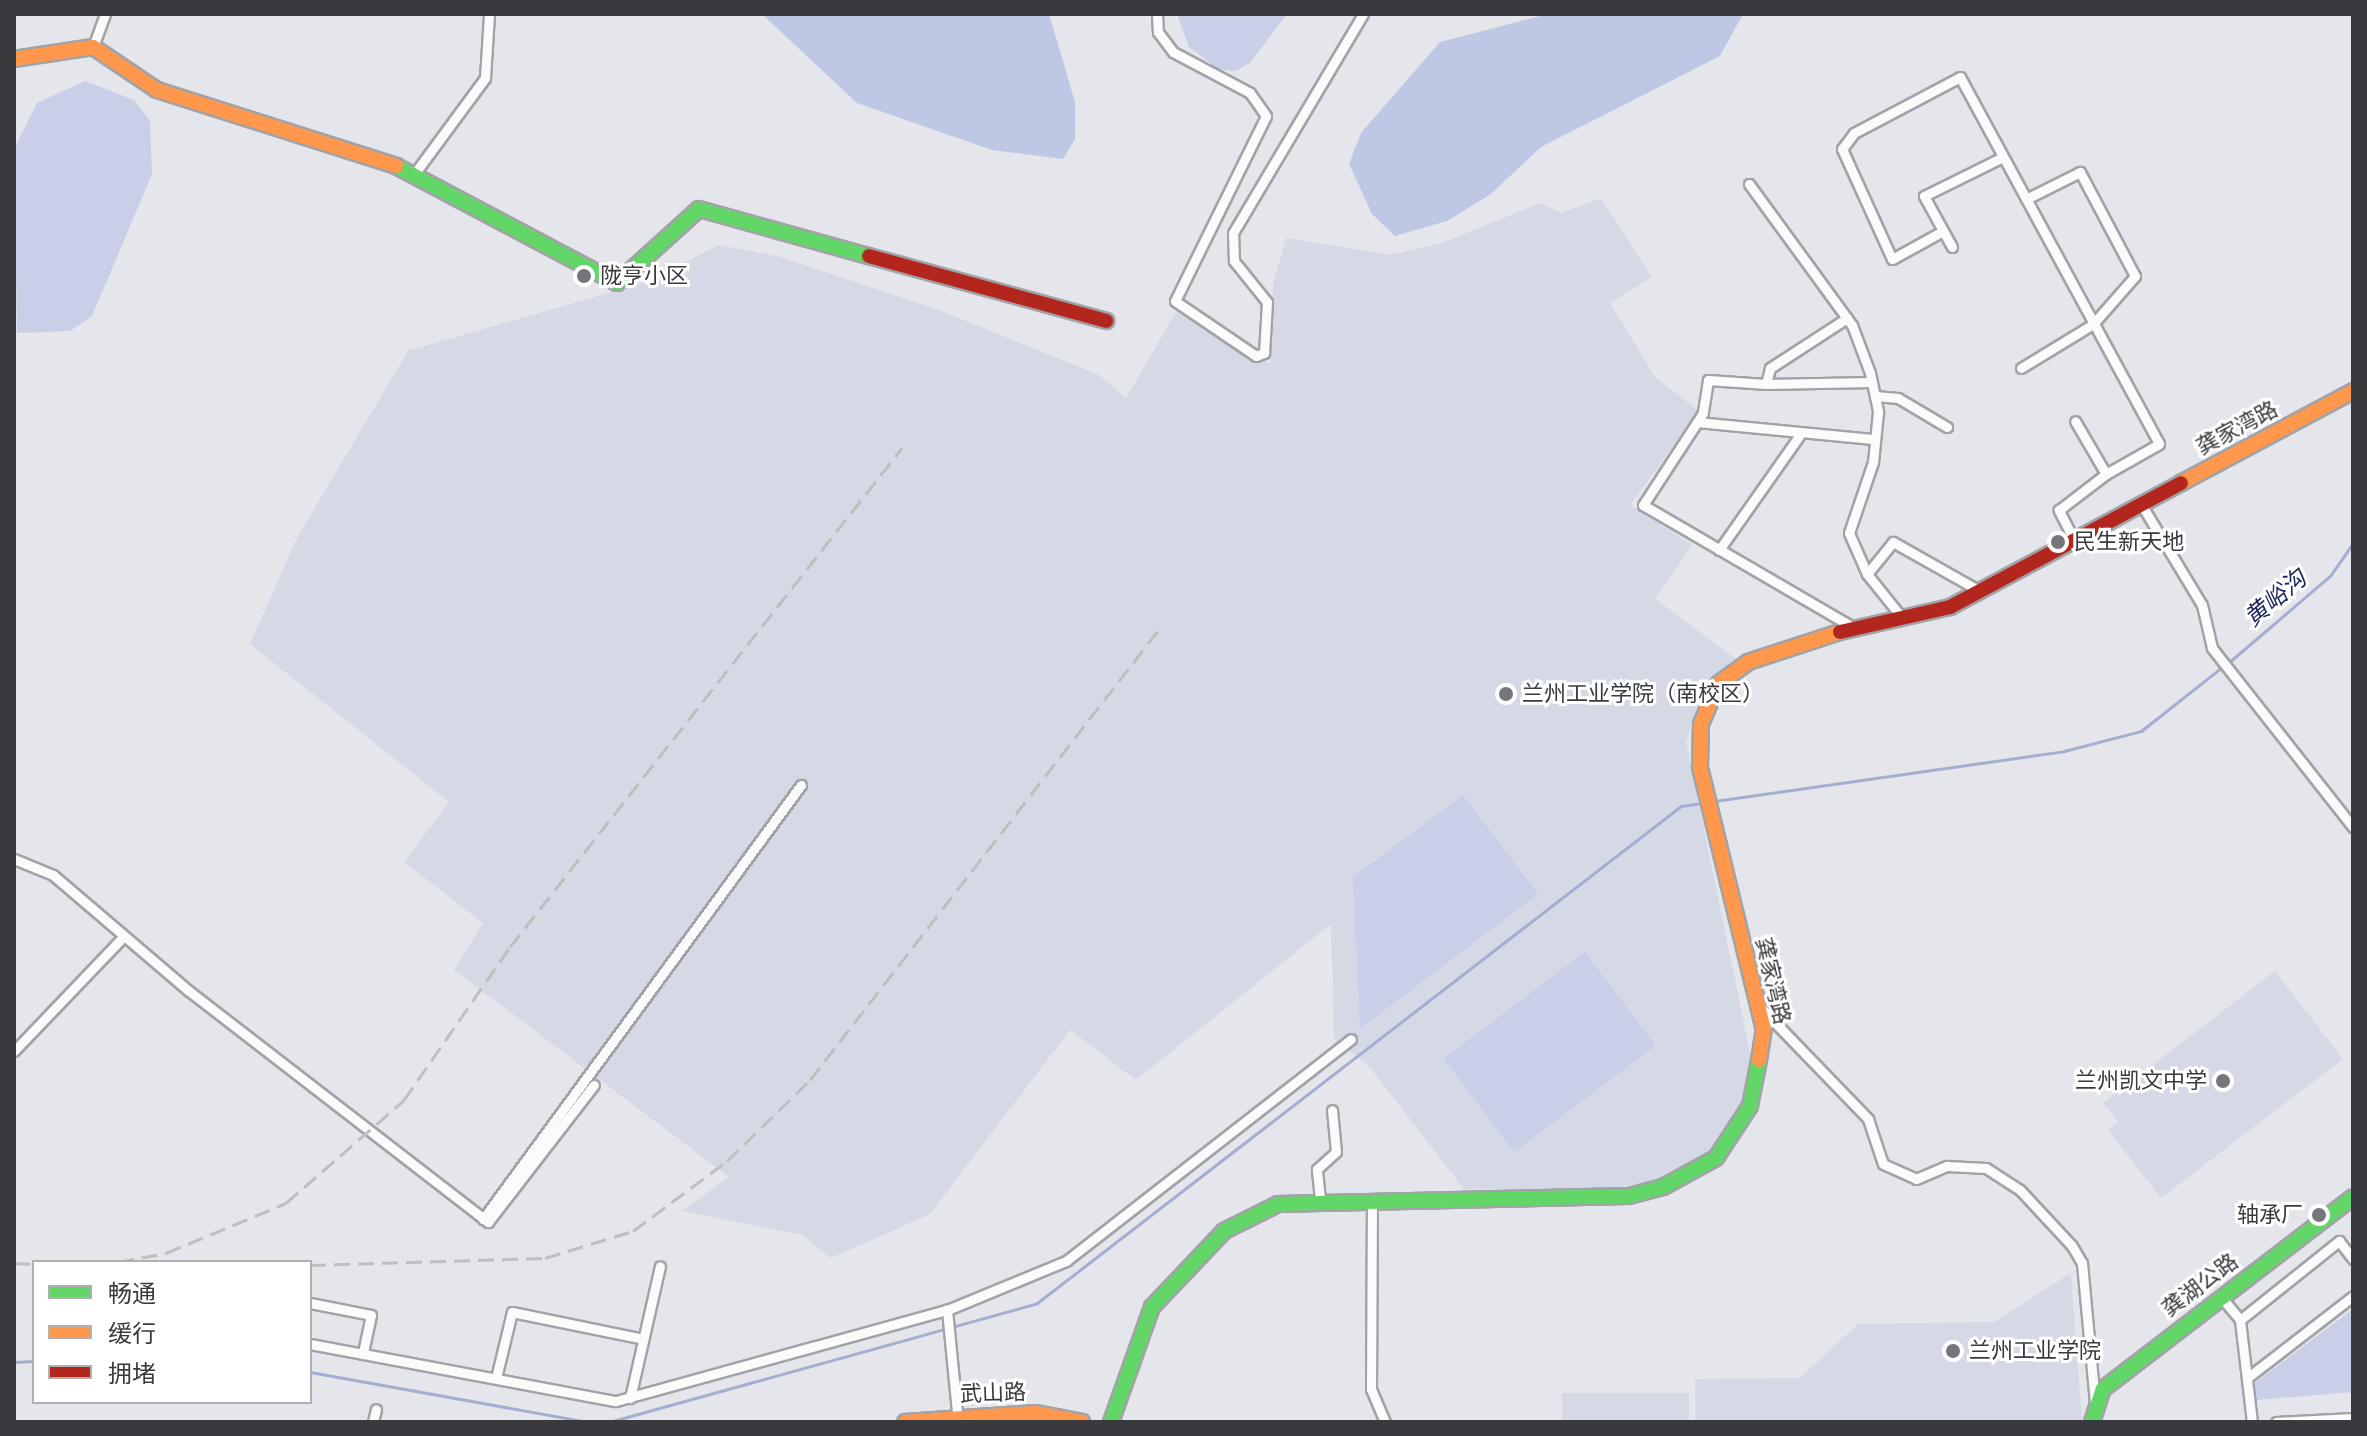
<!DOCTYPE html>
<html>
<head>
<meta charset="utf-8">
<style>
	body { margin:0 }
	#map { position:relative; width:2367px; height:1436px; overflow:hidden; background:#e4e6ec; font-family:"Titillium Web","Noto Sans SC",sans-serif }
	div>[style] { position:absolute }
	[style*='--x'] { left:calc(var(--x)*1px); top:calc(var(--y)*1px); width:calc(var(--w)*1px); rotate:calc(var(--a)*1deg) }
	.built>* { inset:0; background:#d5d9e6; transform-origin:0 0 }
	.green>* { inset:0; background:#c8cfe6; transform-origin:0 0 }
	.forest>* { inset:0; background:#bec7e3 }
	.stream>* { height:3px; margin:-1.5px; padding:0 1.5px; transform-origin:1.5px; border-radius:1.5px; background:#a4aed0 }
	.roads { filter:drop-shadow(2px 0 #a1a3a7) drop-shadow(-2px 0 #a1a3a7) drop-shadow(0 2px #a1a3a7) drop-shadow(0 -2px #a1a3a7) }
	.street>* { height:9px; margin:-4.5px; padding:0 4.5px; transform-origin:4.5px; border-radius:4.5px; background:#fbfbfc }
	.fast>* { height:14px; margin:-7px; padding:0 7px; transform-origin:7px; border-radius:7px; background:#63d668 }
	.slow>* { height:14px; margin:-7px; padding:0 7px; transform-origin:7px; border-radius:7px; background:#ff974d }
	.jam>* { height:14px; margin:-7px; padding:0 7px; transform-origin:7px; border-radius:7px; background:#b3261e }
	.rail>* { height:3px; margin-top:-1.5px; transform-origin:0; background:repeating-linear-gradient(90deg,#bfbfc0 0 16px,transparent 0 24px) }
	.dots>* { width:22px; height:22px; translate:-50% -50%; box-sizing:border-box; border:4px solid #fff; border-radius:50% }
	span { translate:-50% -50%; white-space:nowrap; text-align:center; line-height:1.15; -webkit-text-stroke:6px #fff; paint-order:stroke }
	.poi-label { font-size:22px; color:#383a3e }
	.left { translate:0 -50%; text-align:left }
	.right { translate:-100% -50%; text-align:right }
	.street-label { font-size:22px; color:#383a3e }
	.water-label { font-size:24px; color:#1e2860; font-style:italic }
	.frame { position:absolute; inset:0; border:16px solid #383a3e; pointer-events:none }
	.legend { position:absolute; left:32px; top:1260px; width:280px; height:144px; box-sizing:border-box; background:#fff; border:2px solid #afb0b2; margin:0; padding:10px 14px; list-style:none; font-size:24px; color:#383a3e }
	.legend li { display:flex; align-items:center; gap:16px; height:40px }
	.legend b { width:40px; border:2px solid #afb0b2 }
</style>
</head>
<body>
<div id="map">
	<div class="built">
		<i style="clip-path:polygon(1601px 198px,1652px 277px,1610px 303px,1655px 377px,1699px 411px,1630px 505px,1692px 545px,1655px 599px,1736px 659px,1706px 681px,1686px 742px,1752px 1063px,1741px 1111px,1716px 1149px,1666px 1179px,1590px 1192px,1464px 1189px,1368px 1065px,1334px 1039px,1331px 924px,1136px 1080px,1070px 1030px,930px 1214px,831px 1258px,802px 1235px,682px 1211px,729px 1177px,454px 970px,483px 923px,404px 862px,449px 802px,250px 644px,297px 538px,408px 351px,646px 282px,719px 245px,781px 257px,939px 310px,1099px 375px,1126px 398px,1176px 312px,1271px 364px,1273px 285px,1286px 238px,1391px 255px,1442px 243px,1540px 203px,1561px 213px)"></i>
		<i style="clip-path:polygon(2275px 971px,2343px 1059px,2161px 1198px,2108px 1130px,2118px 1122px,2103px 1103px)"></i>
		<i style="clip-path:polygon(2071px 1273px,2082px 1422px,1696px 1422px,1695px 1379px,1800px 1378px,1858px 1324px,1994px 1322px)"></i>
		<i style="left:1689px;top:1393px;width:29px;height:127px;rotate:90deg"></i>
	</div>
	<div class="green">
		<i style="clip-path:polygon(1177px 14px,1287px 14px,1250px 63px,1235px 71px,1218px 69px,1189px 47px)"></i>
		<i style="clip-path:polygon(85px 81px,134px 100px,150px 121px,152px 174px,92px 316px,70px 331px,17px 333px,14px 149px,37px 103px)"></i>
		<i style="clip-path:polygon(1463px 795px,1538px 894px,1360px 1029px,1353px 877px)"></i>
		<i style="left:1585px;top:952px;width:117px;height:177px;rotate:53deg"></i>
		<i style="clip-path:polygon(2353px 1309px,2353px 1392px,2255px 1400px,2255px 1383px)"></i>
	</div>
	<div class="forest">
		<i style="clip-path:polygon(762px 14px,1049px 14px,1075px 102px,1075px 139px,1063px 159px,992px 150px,857px 103px)"></i>
		<i style="clip-path:polygon(1548px 14px,1743px 14px,1720px 56px,1541px 147px,1491px 194px,1447px 221px,1395px 236px,1372px 214px,1349px 164px,1361px 133px,1440px 42px)"></i>
	</div>
	<div class="stream">
		<i style="--x:2228;--y:663;--w:134;--a:-40.5"></i>
		<i style="--x:2330;--y:576;--w:40;--a:-55.1"></i>
		<i style="--x:1714;--y:801;--w:354;--a:-8.1"></i>
		<i style="--x:2064;--y:751;--w:80;--a:-14.6"></i>
		<i style="--x:2141;--y:731;--w:103;--a:-38.3"></i>
		<i style="--x:14;--y:1362;--w:20;--a:-3"></i>
		<i style="--x:310;--y:1372;--w:283;--a:10.2"></i>
		<i style="--x:609;--y:1422;--w:444;--a:-15.5"></i>
		<i style="--x:1037;--y:1303;--w:813;--a:-37.66"></i>
		<i style="--x:1681;--y:806;--w:21;--a:-8"></i>
	</div>
	<div class="roads">
		<div class="street">
			<i style="--x:1157;--y:14;--w:18;--a:87"></i>
			<i style="--x:1158;--y:32;--w:25;--a:53"></i>
			<i style="--x:1173;--y:52;--w:87;--a:28"></i>
			<i style="--x:1250;--y:93;--w:28;--a:55"></i>
			<i style="--x:1266;--y:116;--w:206;--a:116.2"></i>
			<i style="--x:1175;--y:301;--w:98;--a:34.2"></i>
			<i style="--x:1256;--y:356;--w:9;--a:-21"></i>
			<i style="--x:1264;--y:353;--w:51;--a:-86.6"></i>
			<i style="--x:1267;--y:302;--w:53;--a:-128.8"></i>
			<i style="--x:1234;--y:261;--w:28;--a:-92"></i>
			<i style="--x:1233;--y:233;--w:255;--a:-59.3"></i>
			<i style="--x:93;--y:47;--w:35;--a:-70"></i>
			<i style="--x:412;--y:177;--w:123;--a:-53.6"></i>
			<i style="--x:485;--y:78;--w:64;--a:-86.4"></i>
			<i style="--x:1749;--y:184;--w:175;--a:53.9"></i>
			<i style="--x:1852;--y:325;--w:51;--a:69.4"></i>
			<i style="--x:1870;--y:373;--w:40;--a:78"></i>
			<i style="--x:1878;--y:412;--w:50;--a:95.7"></i>
			<i style="--x:1873;--y:462;--w:75;--a:108.7"></i>
			<i style="--x:1849;--y:533;--w:45;--a:66.3"></i>
			<i style="--x:1867;--y:574;--w:58;--a:51.3"></i>
			<i style="--x:1943;--y:231;--w:58;--a:151.2"></i>
			<i style="--x:1892;--y:259;--w:121;--a:-114.4"></i>
			<i style="--x:1842;--y:149;--w:20;--a:-53"></i>
			<i style="--x:1854;--y:133;--w:120;--a:-27.8"></i>
			<i style="--x:1960;--y:77;--w:417;--a:61.5"></i>
			<i style="--x:2159;--y:444;--w:61;--a:150.5"></i>
			<i style="--x:1952;--y:247;--w:58;--a:-118.8"></i>
			<i style="--x:1924;--y:196;--w:88;--a:-26.3"></i>
			<i style="--x:1847;--y:318;--w:92;--a:147"></i>
			<i style="--x:1770;--y:368;--w:16;--a:104"></i>
			<i style="--x:1766;--y:384;--w:106;--a:-1.1"></i>
			<i style="--x:2021;--y:368;--w:84;--a:-31.4"></i>
			<i style="--x:2093;--y:324;--w:64;--a:-48.8"></i>
			<i style="--x:2135;--y:276;--w:118;--a:-117.9"></i>
			<i style="--x:2080;--y:172;--w:60;--a:153.4"></i>
			<i style="--x:1766;--y:384;--w:58;--a:-176.1"></i>
			<i style="--x:1708;--y:380;--w:33;--a:99"></i>
			<i style="--x:1703;--y:413;--w:110;--a:123.1"></i>
			<i style="--x:1643;--y:505;--w:244;--a:30.2"></i>
			<i style="--x:1875;--y:396;--w:23;--a:5"></i>
			<i style="--x:1898;--y:398;--w:57;--a:30.6"></i>
			<i style="--x:1697;--y:422;--w:179;--a:5.5"></i>
			<i style="--x:2141;--y:504;--w:118;--a:58.9"></i>
			<i style="--x:2202;--y:605;--w:44;--a:76.9"></i>
			<i style="--x:2212;--y:648;--w:228;--a:51.8"></i>
			<i style="--x:2074;--y:540;--w:34;--a:-117"></i>
			<i style="--x:2059;--y:510;--w:59;--a:-37.5"></i>
			<i style="--x:2106;--y:474;--w:61;--a:-120.3"></i>
			<i style="--x:1719;--y:550;--w:139;--a:-54.9"></i>
			<i style="--x:1867;--y:574;--w:41;--a:-50.9"></i>
			<i style="--x:1893;--y:542;--w:100;--a:29.4"></i>
			<i style="--x:14;--y:859;--w:42;--a:22.3"></i>
			<i style="--x:53;--y:875;--w:179;--a:40.5"></i>
			<i style="--x:189;--y:991;--w:378;--a:37.7"></i>
			<i style="--x:488;--y:1222;--w:173;--a:-52.3"></i>
			<i style="--x:1760;--y:1007;--w:156;--a:46"></i>
			<i style="--x:1868;--y:1119;--w:47;--a:71.6"></i>
			<i style="--x:1883;--y:1164;--w:36;--a:24"></i>
			<i style="--x:1916;--y:1179;--w:34;--a:-23"></i>
			<i style="--x:1947;--y:1166;--w:39;--a:3"></i>
			<i style="--x:1986;--y:1168;--w:40;--a:32.9"></i>
			<i style="--x:2020;--y:1190;--w:76;--a:47.1"></i>
			<i style="--x:2072;--y:1246;--w:20;--a:60"></i>
			<i style="--x:2082;--y:1263;--w:140;--a:84.7"></i>
			<i style="--x:14;--y:1051;--w:158;--a:-46.3"></i>
			<i style="--x:1320;--y:1199;--w:30;--a:-96"></i>
			<i style="--x:1317;--y:1169;--w:25;--a:-42"></i>
			<i style="--x:1336;--y:1152;--w:42;--a:-95.4"></i>
			<i style="--x:1372;--y:1199;--w:190;--a:90.3"></i>
			<i style="--x:1371;--y:1389;--w:36;--a:67"></i>
			<i style="--x:483;--y:1219;--w:538;--a:-53.77"></i>
			<i style="--x:2221;--y:1297;--w:30;--a:50"></i>
			<i style="--x:2240;--y:1320;--w:103;--a:83.3"></i>
			<i style="--x:310;--y:1303;--w:62;--a:11.1"></i>
			<i style="--x:371;--y:1315;--w:40;--a:102"></i>
			<i style="--x:2240;--y:1320;--w:127;--a:-38.6"></i>
			<i style="--x:2339;--y:1241;--w:23;--a:52"></i>
			<i style="--x:310;--y:1344;--w:311;--a:10.6"></i>
			<i style="--x:616;--y:1401;--w:343;--a:-15.4"></i>
			<i style="--x:496;--y:1378;--w:68;--a:-76.4"></i>
			<i style="--x:512;--y:1312;--w:134;--a:11.6"></i>
			<i style="--x:2247;--y:1378;--w:134;--a:-37.7"></i>
			<i style="--x:630;--y:1398;--w:135;--a:-77.2"></i>
			<i style="--x:373;--y:1422;--w:13;--a:-77"></i>
			<i style="--x:958;--y:1422;--w:113;--a:-95.6"></i>
			<i style="--x:947;--y:1310;--w:129;--a:-22.4"></i>
			<i style="--x:1066;--y:1261;--w:361;--a:-37.9"></i>
			<i style="--x:2276;--y:1422;--w:77;--a:-3"></i>
		</div>
		<div class="fast">
			<i style="--x:396;--y:166;--w:250;--a:27.9"></i>
			<i style="--x:617;--y:283;--w:110;--a:-42.1"></i>
			<i style="--x:699;--y:209;--w:176;--a:15.5"></i>
			<i style="--x:1111;--y:1422;--w:122;--a:-70.4"></i>
			<i style="--x:1152;--y:1307;--w:105;--a:-46.5"></i>
			<i style="--x:1224;--y:1231;--w:60;--a:-26.6"></i>
			<i style="--x:1278;--y:1204;--w:351;--a:-1.3"></i>
			<i style="--x:1629;--y:1196;--w:35;--a:-15"></i>
			<i style="--x:1663;--y:1187;--w:60;--a:-28.7"></i>
			<i style="--x:1716;--y:1158;--w:62;--a:-56.8"></i>
			<i style="--x:1750;--y:1106;--w:47;--a:-78.9"></i>
			<i style="--x:2092;--y:1422;--w:35;--a:-72"></i>
			<i style="--x:2103;--y:1389;--w:315;--a:-37.5"></i>
		</div>
		<div class="slow">
			<i style="--x:14;--y:59;--w:80;--a:-8.6"></i>
			<i style="--x:93;--y:47;--w:77;--a:33.9"></i>
			<i style="--x:157;--y:90;--w:251;--a:17.6"></i>
			<i style="--x:2181;--y:483;--w:195;--a:-28.1"></i>
			<i style="--x:1759;--y:1060;--w:30;--a:-81"></i>
			<i style="--x:1764;--y:1030;--w:271;--a:-103.7"></i>
			<i style="--x:1700;--y:767;--w:43;--a:-88.7"></i>
			<i style="--x:1701;--y:724;--w:43;--a:-67"></i>
			<i style="--x:1718;--y:684;--w:37;--a:-36"></i>
			<i style="--x:1748;--y:662;--w:97;--a:-18.1"></i>
			<i style="--x:905;--y:1422;--w:130;--a:-4"></i>
			<i style="--x:1035;--y:1413;--w:48;--a:10.8"></i>
		</div>
		<div class="jam">
			<i style="--x:869;--y:256;--w:246;--a:15.3"></i>
			<i style="--x:1840;--y:632;--w:113;--a:-12.8"></i>
			<i style="--x:1950;--y:607;--w:262;--a:-28.2"></i>
		</div>
	</div>
	<div class="rail">
		<i style="--x:118;--y:1262;--w:49;--a:-10.6"></i>
		<i style="--x:166;--y:1253;--w:130;--a:-22.6"></i>
		<i style="--x:286;--y:1203;--w:157;--a:-41.1"></i>
		<i style="--x:404;--y:1100;--w:186;--a:-55.3"></i>
		<i style="--x:510;--y:947;--w:635;--a:-51.85"></i>
		<i style="--x:14;--y:1263;--w:20;--a:3"></i>
		<i style="--x:310;--y:1265;--w:235;--a:-1.7"></i>
		<i style="--x:545;--y:1258;--w:92;--a:-17.1"></i>
		<i style="--x:633;--y:1231;--w:117;--a:-36.7"></i>
		<i style="--x:727;--y:1161;--w:116;--a:-44.3"></i>
		<i style="--x:810;--y:1080;--w:572;--a:-52.25"></i>
	</div>
	<div class="dots">
		<i style="left:584px;top:276px;background:#74767b"></i>
		<i style="left:2058px;top:542px;background:#74767b"></i>
		<i style="left:1506px;top:694px;background:#74767b"></i>
		<i style="left:2223px;top:1081px;background:#74767b"></i>
		<i style="left:2319px;top:1215px;background:#74767b"></i>
		<i style="left:1953px;top:1351px;background:#74767b"></i>
	</div>
	<div class="poi-label">
		<span class="left" style="left:600px;top:276px">陇亨小区</span>
		<span class="left" style="left:2074px;top:542px">民生新天地</span>
		<span class="left" style="left:1522px;top:694px">兰州工业学院（南校区）</span>
		<span class="right" style="left:2207px;top:1081px">兰州凯文中学</span>
		<span class="right" style="left:2303px;top:1215px">轴承厂</span>
		<span class="left" style="left:1969px;top:1351px">兰州工业学院</span>
	</div>
	<div class="street-label">
		<span style="left:2237px;top:428px;rotate:-28deg">龚家湾路</span>
		<span style="left:1773px;top:981px;rotate:77deg">龚家湾路</span>
		<span style="left:2200px;top:1285px;rotate:-37deg">龚湖公路</span>
		<span style="left:993px;top:1393px;rotate:-2deg">武山路</span>
	</div>
	<div class="water-label">
		<span style="left:2275px;top:598px;rotate:-40deg">黄峪沟</span>
	</div>
	<div class="frame"></div>
	<ul class="legend">
	<li><b style="height:10px;background:#63d668"></b>畅通</li>
	<li><b style="height:10px;background:#ff974d"></b>缓行</li>
	<li><b style="height:10px;background:#b3261e"></b>拥堵</li>
	</ul>
</div>
</body>
</html>
